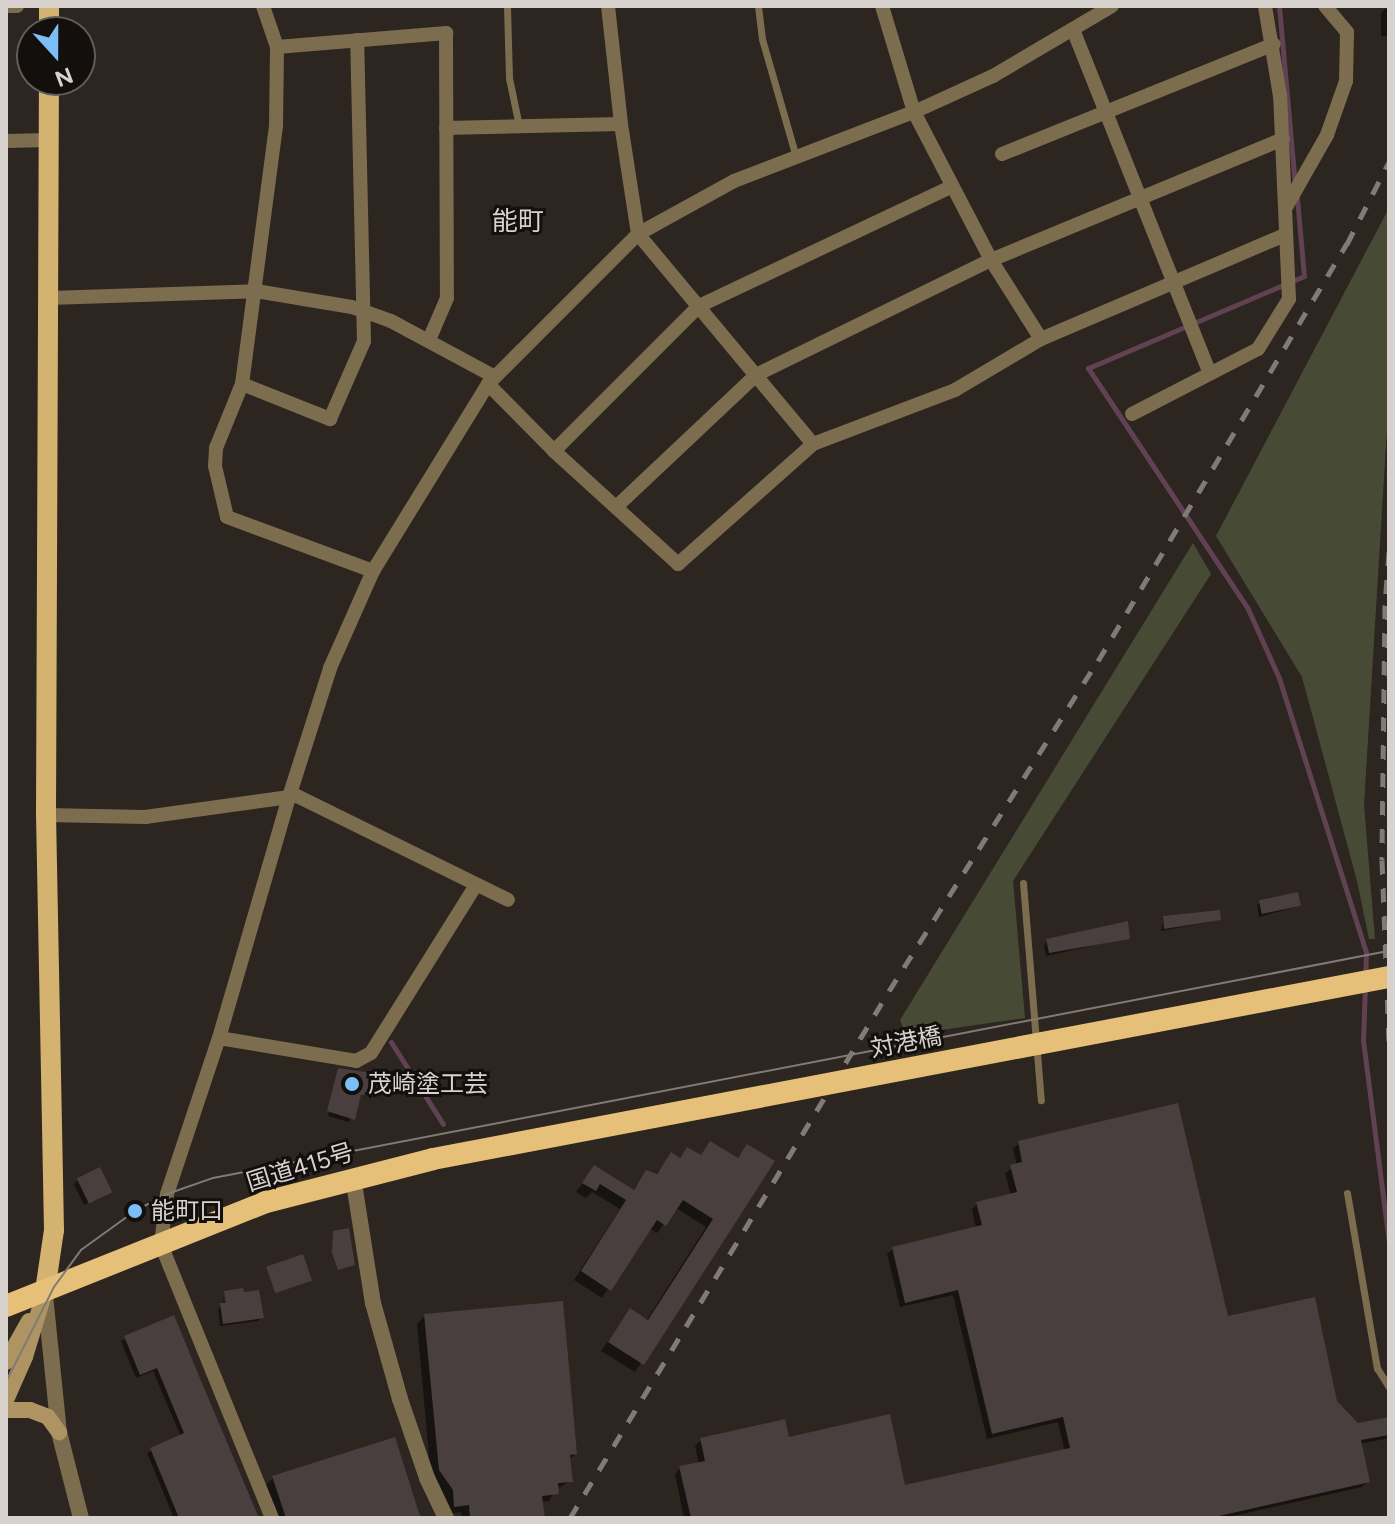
<!DOCTYPE html>
<html>
<head>
<meta charset="utf-8">
<style>
	body { margin:0 }
	#map { position:relative; width:1395px; height:1524px; overflow:hidden; background:#2c2520; font-family:Figtree,"Noto Sans JP",sans-serif }
	div>[style] { position:absolute }
	[style*='--x'] { left:calc(var(--x)*1px); top:calc(var(--y)*1px); width:calc(var(--w)*1px); rotate:calc(var(--a)*1deg) }
	.green>* { inset:0; background:#474b35 }
	.shadow>* { inset:0; background:#0007 }
	.stream>* { height:5px; margin:-2.5px; padding:0 2.5px; transform-origin:2.5px; border-radius:2.5px; background:#604253 }
	.building>* { inset:0; background:#493f3f; transform-origin:0 0 }
	.service>* { height:7px; margin:-3.5px; padding:0 3.5px; transform-origin:3.5px; border-radius:3.5px; background:#7c6d4e }
	.minor>* { height:14px; margin:-7px; padding:0 7px; transform-origin:7px; border-radius:7px; background:#7c6d4e }
	.tertiary>* { height:16px; margin:-8px; padding:0 8px; transform-origin:8px; border-radius:8px; background:#7c6d4e }
	.secondary>* { height:16px; margin:-8px; padding:0 8px; transform-origin:8px; border-radius:8px; background:#ae9462 }
	.primary>* { height:20px; margin:-10px; padding:0 10px; transform-origin:10px; border-radius:10px; background:#d4b371 }
	.trunk>* { height:22px; margin:-11px; padding:0 11px; transform-origin:11px; border-radius:11px; background:#e6c078 }
	.tram>* { height:2px; margin:-1px; padding:0 1px; transform-origin:1px; border-radius:1px; background:#817a76 }
	.rail>* { height:5px; margin-top:-2.5px; transform-origin:0; background:repeating-linear-gradient(90deg,#817a76 0 14px,transparent 0 28px) }
	.trunk-bridge>* { height:22px; margin:-11px; padding:0 11px; transform-origin:11px; border-radius:11px; background:#e6c078 }
	.dots>* { width:22px; height:22px; translate:-50% -50%; box-sizing:border-box; border:4px solid #120f0d; border-radius:50% }
	span { translate:-50% -50%; white-space:nowrap; text-align:center; line-height:1.15; -webkit-text-stroke:6px #120f0d; paint-order:stroke }
	.street-label { font-size:24px; color:#d8d2cf }
	.poi-label { font-size:24px; color:#d8d2cf }
	.left { translate:0 -50%; text-align:left }
	.neighbourhood-label { font-size:26px; color:#d8d2cf }
	.frame { position:absolute; inset:0; border:8px solid #d8d2cf; pointer-events:none }
	.north { position:absolute; left:16px; top:16px; width:80px; height:80px; box-sizing:border-box; background:#120f0d; border:2px solid #615d5b; border-radius:50%; rotate:159deg; font-size:22px; font-weight:700; line-height:32px; text-align:center; color:#d8d2cf }
	.north::after { content:''; display:block; margin:auto; width:28px; height:36px; background:#7bbef8; clip-path:polygon(50% 0,100% 100%,50% 72%,0 100%) }
</style>
</head>
<body>
<div id="map">
	<div class="green">
		<i style="clip-path:polygon(1389px 208px,1389px 396px,1364px 805px,1375px 939px,1369px 939px,1357px 881px,1302px 677px,1216px 536px)"></i>
		<i style="clip-path:polygon(1193px 543px,1211px 574px,1013px 881px,1025px 1018px,906px 1035px,900px 1020px)"></i>
	</div>
	<div class="shadow">
		<i style="clip-path:polygon(1385px 9px,1389px 9px,1389px 36px,1381px 36px,1381px 13px)"></i>
		<i style="clip-path:polygon(1260px 902px,1299px 906px,1259px 917px,1257px 905px)"></i>
		<i style="clip-path:polygon(1164px 918px,1219px 920px,1161px 931px)"></i>
		<i style="clip-path:polygon(1128px 938px,1046px 956px,1044px 945px,1047px 941px)"></i>
		<i style="clip-path:polygon(339px 1071px,364px 1094px,358px 1097px,349px 1122px,328px 1116px)"></i>
		<i style="clip-path:polygon(1019px 1143px,1227px 1318px,1335px 1401px,1357px 1426px,1389px 1419px,1389px 1438px,1360px 1444px,1368px 1481px,1362px 1487px,1225px 1518px,684px 1518px,675px 1474px,680px 1468px,699px 1464px,695px 1446px,701px 1440px,787px 1439px,904px 1487px,1065px 1452px,1058px 1422px,987px 1439px,953px 1295px,900px 1307px,887px 1254px,893px 1249px,976px 1229px,972px 1209px,977px 1204px,1011px 1196px,1005px 1173px,1017px 1165px,1013px 1149px)"></i>
		<i style="clip-path:polygon(711px 1144px,736px 1160px,747px 1146px,772px 1161px,635px 1372px,601px 1351px,630px 1311px,646px 1321px,706px 1227px,676px 1208px,657px 1233px,649px 1228px,602px 1298px,574px 1280px,620px 1209px,592px 1192px,586px 1198px,576px 1192px,594px 1168px,632px 1191px,647px 1172px,655px 1175px,671px 1155px,678px 1159px,687px 1149px,699px 1157px)"></i>
		<i style="clip-path:polygon(78px 1180px,109px 1192px,84px 1205px,74px 1184px)"></i>
		<i style="clip-path:polygon(258px 1292px,262px 1317px,258px 1321px,220px 1326px,218px 1309px,223px 1305px,223px 1295px,225px 1313px,229px 1312px,225px 1293px)"></i>
		<i style="clip-path:polygon(425px 1316px,575px 1454px,569px 1460px,571px 1481px,556px 1489px,549px 1501px,541px 1502px,543px 1518px,462px 1518px,461px 1512px,447px 1514px,431px 1478px,417px 1324px)"></i>
		<i style="clip-path:polygon(173px 1318px,257px 1518px,174px 1518px,147px 1453px,181px 1437px,153px 1371px,136px 1378px,121px 1341px)"></i>
		<i style="clip-path:polygon(273px 1478px,418px 1515px,415px 1518px,275px 1518px,265px 1486px)"></i>
	</div>
	<div class="stream">
		<i style="--x:1279;--y:6;--w:179;--a:84.9"></i>
		<i style="--x:1297;--y:198;--w:78;--a:84.9"></i>
		<i style="--x:1304;--y:276;--w:235;--a:156.9"></i>
		<i style="--x:1088;--y:368;--w:289;--a:56.4"></i>
		<i style="--x:1248;--y:609;--w:76;--a:65.8"></i>
		<i style="--x:1279;--y:678;--w:288;--a:72.4"></i>
		<i style="--x:1366;--y:953;--w:23;--a:92"></i>
		<i style="--x:1365;--y:986;--w:54;--a:92.1"></i>
		<i style="--x:1363;--y:1040;--w:205;--a:82.7"></i>
		<i style="--x:391;--y:1042;--w:97;--a:57.6"></i>
	</div>
	<div class="building">
		<i style="left:1298px;top:892px;width:14px;height:40px;rotate:78deg"></i>
		<i style="clip-path:polygon(1220px 910px,1221px 920px,1164px 929px,1163px 916px)"></i>
		<i style="clip-path:polygon(1128px 921px,1130px 939px,1049px 953px,1046px 939px)"></i>
		<i style="clip-path:polygon(338px 1068px,372px 1073px,366px 1095px,361px 1095px,355px 1120px,327px 1111px)"></i>
		<i style="clip-path:polygon(1178px 1103px,1228px 1316px,1315px 1297px,1337px 1401px,1358px 1423px,1389px 1417px,1389px 1435px,1361px 1440px,1370px 1482px,1210px 1518px,691px 1518px,679px 1466px,705px 1461px,700px 1438px,785px 1419px,789px 1437px,890px 1414px,905px 1485px,1070px 1448px,1063px 1417px,992px 1434px,958px 1290px,905px 1303px,892px 1247px,982px 1225px,976px 1202px,1017px 1192px,1010px 1165px,1022px 1162px,1018px 1141px)"></i>
		<i style="clip-path:polygon(710px 1141px,738px 1158px,747px 1144px,775px 1161px,644px 1365px,608px 1342px,630px 1308px,648px 1320px,713px 1219px,683px 1200px,666px 1226px,657px 1220px,611px 1291px,581px 1271px,626px 1200px,600px 1184px,596px 1191px,582px 1183px,594px 1165px,634px 1190px,646px 1170px,657px 1174px,671px 1152px,680px 1158px,687px 1147px,701px 1155px)"></i>
		<i style="left:100px;top:1167px;width:28px;height:26px;rotate:64deg"></i>
		<i style="clip-path:polygon(349px 1228px,355px 1265px,338px 1270px,332px 1253px,333px 1231px)"></i>
		<i style="left:303px;top:1254px;width:28px;height:39px;rotate:71deg"></i>
		<i style="clip-path:polygon(243px 1288px,244px 1292px,259px 1290px,264px 1318px,223px 1324px,220px 1303px,226px 1303px,224px 1291px)"></i>
		<i style="clip-path:polygon(563px 1301px,577px 1454px,570px 1455px,573px 1482px,558px 1483px,559px 1494px,542px 1496px,545px 1518px,470px 1518px,469px 1505px,454px 1507px,453px 1490px,439px 1470px,424px 1314px)"></i>
		<i style="clip-path:polygon(174px 1315px,199px 1376px,259px 1518px,179px 1518px,150px 1448px,184px 1433px,157px 1368px,140px 1375px,124px 1336px)"></i>
		<i style="clip-path:polygon(395px 1437px,420px 1516px,286px 1518px,272px 1476px)"></i>
	</div>
	<div class="service">
		<i style="--x:507;--y:6;--w:72;--a:88.4"></i>
		<i style="--x:509;--y:78;--w:49;--a:78.2"></i>
		<i style="--x:758;--y:6;--w:33;--a:83"></i>
		<i style="--x:762;--y:39;--w:123;--a:73.9"></i>
		<i style="--x:1023;--y:883;--w:218;--a:85.3"></i>
		<i style="--x:1347;--y:1193;--w:178;--a:80.3"></i>
		<i style="--x:1377;--y:1368;--w:22;--a:58"></i>
	</div>
	<div class="minor">
		<i style="--x:6;--y:6;--w:11;--a:0"></i>
		<i style="--x:263;--y:6;--w:43;--a:71.1"></i>
		<i style="--x:277;--y:47;--w:79;--a:90.7"></i>
		<i style="--x:276;--y:126;--w:260;--a:97.5"></i>
		<i style="--x:242;--y:384;--w:69;--a:112.1"></i>
		<i style="--x:216;--y:448;--w:18;--a:93"></i>
		<i style="--x:215;--y:466;--w:52;--a:76.8"></i>
		<i style="--x:227;--y:517;--w:156;--a:20.3"></i>
		<i style="--x:608;--y:6;--w:119;--a:83.7"></i>
		<i style="--x:621;--y:124;--w:111;--a:81.2"></i>
		<i style="--x:638;--y:234;--w:273;--a:50.2"></i>
		<i style="--x:882;--y:6;--w:111;--a:73.2"></i>
		<i style="--x:914;--y:112;--w:167;--a:62.5"></i>
		<i style="--x:991;--y:260;--w:93;--a:57.7"></i>
		<i style="--x:1074;--y:32;--w:367;--a:68.3"></i>
		<i style="--x:277;--y:47;--w:170;--a:-4.7"></i>
		<i style="--x:446;--y:33;--w:265;--a:89.8"></i>
		<i style="--x:447;--y:298;--w:46;--a:113.2"></i>
		<i style="--x:446;--y:128;--w:175;--a:-1.3"></i>
		<i style="--x:6;--y:141;--w:43;--a:-1.3"></i>
		<i style="--x:1002;--y:154;--w:293;--a:-22"></i>
		<i style="--x:1286;--y:207;--w:83;--a:-60.3"></i>
		<i style="--x:1327;--y:135;--w:57;--a:-70.6"></i>
		<i style="--x:1346;--y:81;--w:49;--a:-88.8"></i>
		<i style="--x:1347;--y:32;--w:34;--a:-130"></i>
		<i style="--x:49;--y:298;--w:207;--a:-1.9"></i>
		<i style="--x:256;--y:291;--w:97;--a:9.5"></i>
		<i style="--x:352;--y:307;--w:41;--a:19.7"></i>
		<i style="--x:391;--y:321;--w:118;--a:28.3"></i>
		<i style="--x:242;--y:384;--w:95;--a:21.7"></i>
		<i style="--x:330;--y:419;--w:85;--a:-66.4"></i>
		<i style="--x:364;--y:341;--w:301;--a:-91.3"></i>
		<i style="--x:488;--y:384;--w:94;--a:45.4"></i>
		<i style="--x:554;--y:451;--w:168;--a:42.3"></i>
		<i style="--x:678;--y:564;--w:181;--a:-41.6"></i>
		<i style="--x:813;--y:444;--w:152;--a:-20.8"></i>
		<i style="--x:955;--y:390;--w:100;--a:-30.7"></i>
		<i style="--x:1041;--y:339;--w:265;--a:-23.1"></i>
		<i style="--x:1132;--y:414;--w:142;--a:-27.3"></i>
		<i style="--x:1258;--y:349;--w:59;--a:-58.2"></i>
		<i style="--x:1289;--y:299;--w:203;--a:-92.5"></i>
		<i style="--x:1280;--y:96;--w:91;--a:-99.5"></i>
		<i style="--x:554;--y:451;--w:205;--a:-45"></i>
		<i style="--x:699;--y:306;--w:279;--a:-25.3"></i>
		<i style="--x:616;--y:507;--w:192;--a:-43.3"></i>
		<i style="--x:756;--y:375;--w:262;--a:-26.1"></i>
		<i style="--x:991;--y:260;--w:316;--a:-22.5"></i>
		<i style="--x:46;--y:815;--w:99;--a:1.2"></i>
		<i style="--x:145;--y:817;--w:153;--a:-7.9"></i>
		<i style="--x:297;--y:796;--w:235;--a:26.2"></i>
		<i style="--x:219;--y:1038;--w:139;--a:9.5"></i>
		<i style="--x:356;--y:1061;--w:17;--a:-28"></i>
		<i style="--x:371;--y:1053;--w:198;--a:-58"></i>
		<i style="--x:272;--y:1518;--w:296;--a:-112.1"></i>
		<i style="--x:161;--y:1244;--w:50;--a:-83.2"></i>
		<i style="--x:167;--y:1194;--w:164;--a:-71.6"></i>
		<i style="--x:219;--y:1038;--w:248;--a:-73.8"></i>
		<i style="--x:288;--y:800;--w:139;--a:-72.3"></i>
		<i style="--x:330;--y:668;--w:106;--a:-66.1"></i>
		<i style="--x:373;--y:571;--w:220;--a:-58.4"></i>
		<i style="--x:488;--y:384;--w:212;--a:-45"></i>
		<i style="--x:638;--y:234;--w:110;--a:-28.9"></i>
		<i style="--x:734;--y:181;--w:193;--a:-21"></i>
		<i style="--x:914;--y:112;--w:87;--a:-24.5"></i>
		<i style="--x:993;--y:76;--w:138;--a:-30.5"></i>
	</div>
	<div class="tertiary">
		<i style="--x:353;--y:1177;--w:128;--a:81"></i>
		<i style="--x:373;--y:1303;--w:100;--a:74.3"></i>
		<i style="--x:400;--y:1399;--w:83;--a:71.1"></i>
		<i style="--x:427;--y:1478;--w:44;--a:64.6"></i>
		<i style="--x:45;--y:1295;--w:138;--a:84.2"></i>
		<i style="--x:59;--y:1432;--w:89;--a:75.7"></i>
	</div>
	<div class="secondary">
		<i style="--x:6;--y:1362;--w:47;--a:-60.7"></i>
		<i style="--x:6;--y:1400;--w:47;--a:-66.2"></i>
		<i style="--x:25;--y:1357;--w:69;--a:-73.1"></i>
		<i style="--x:6;--y:1410;--w:24;--a:0"></i>
		<i style="--x:30;--y:1410;--w:19;--a:21"></i>
		<i style="--x:48;--y:1417;--w:19;--a:54"></i>
	</div>
	<div class="primary">
		<i style="--x:49;--y:6;--w:26;--a:90"></i>
		<i style="--x:45;--y:1291;--w:62;--a:-81.6"></i>
		<i style="--x:54;--y:1230;--w:415;--a:-91.1"></i>
		<i style="--x:46;--y:815;--w:735;--a:-89.77"></i>
	</div>
	<div class="trunk">
		<i style="--x:6;--y:1306;--w:280;--a:-21.8"></i>
		<i style="--x:266;--y:1202;--w:172;--a:-14.4"></i>
	</div>
	<div class="tram">
		<i style="--x:6;--y:1382;--w:106;--a:-63.2"></i>
		<i style="--x:54;--y:1287;--w:46;--a:-53.9"></i>
		<i style="--x:81;--y:1250;--w:67;--a:-35.8"></i>
		<i style="--x:135;--y:1211;--w:36;--a:-28"></i>
		<i style="--x:167;--y:1194;--w:49;--a:-19.2"></i>
		<i style="--x:213;--y:1178;--w:1198;--a:-10.93"></i>
	</div>
	<div class="rail">
		<i style="--x:1389;--y:552;--w:53;--a:94.3"></i>
		<i style="--x:1385;--y:605;--w:255;--a:90.7"></i>
		<i style="--x:1382;--y:860;--w:181;--a:87.8"></i>
		<i style="--x:570;--y:1518;--w:616;--a:-58.81"></i>
		<i style="--x:889;--y:991;--w:391;--a:-57.7"></i>
		<i style="--x:1098;--y:661;--w:486;--a:-59.2"></i>
		<i style="--x:1347;--y:244;--w:92;--a:-62.9"></i>
	</div>
	<div class="trunk-bridge">
		<i style="--x:433;--y:1159;--w:973;--a:-10.78"></i>
	</div>
	<div class="dots">
		<i style="left:352px;top:1084px;background:#7bbef8"></i>
		<i style="left:135px;top:1211px;background:#7bbef8"></i>
	</div>
	<div class="street-label">
		<span style="left:906px;top:1042px;rotate:-11deg">対港橋</span>
		<span style="left:300px;top:1167px;rotate:-17deg">国道415号</span>
	</div>
	<div class="poi-label">
		<span class="left" style="left:368px;top:1084px">茂崎塗工芸</span>
		<span class="left" style="left:151px;top:1211px">能町口</span>
	</div>
	<div class="neighbourhood-label">
		<span style="left:518px;top:222px">能町</span>
	</div>
	<div class="frame"></div>
	<div class="north">N</div>
</div>
</body>
</html>
